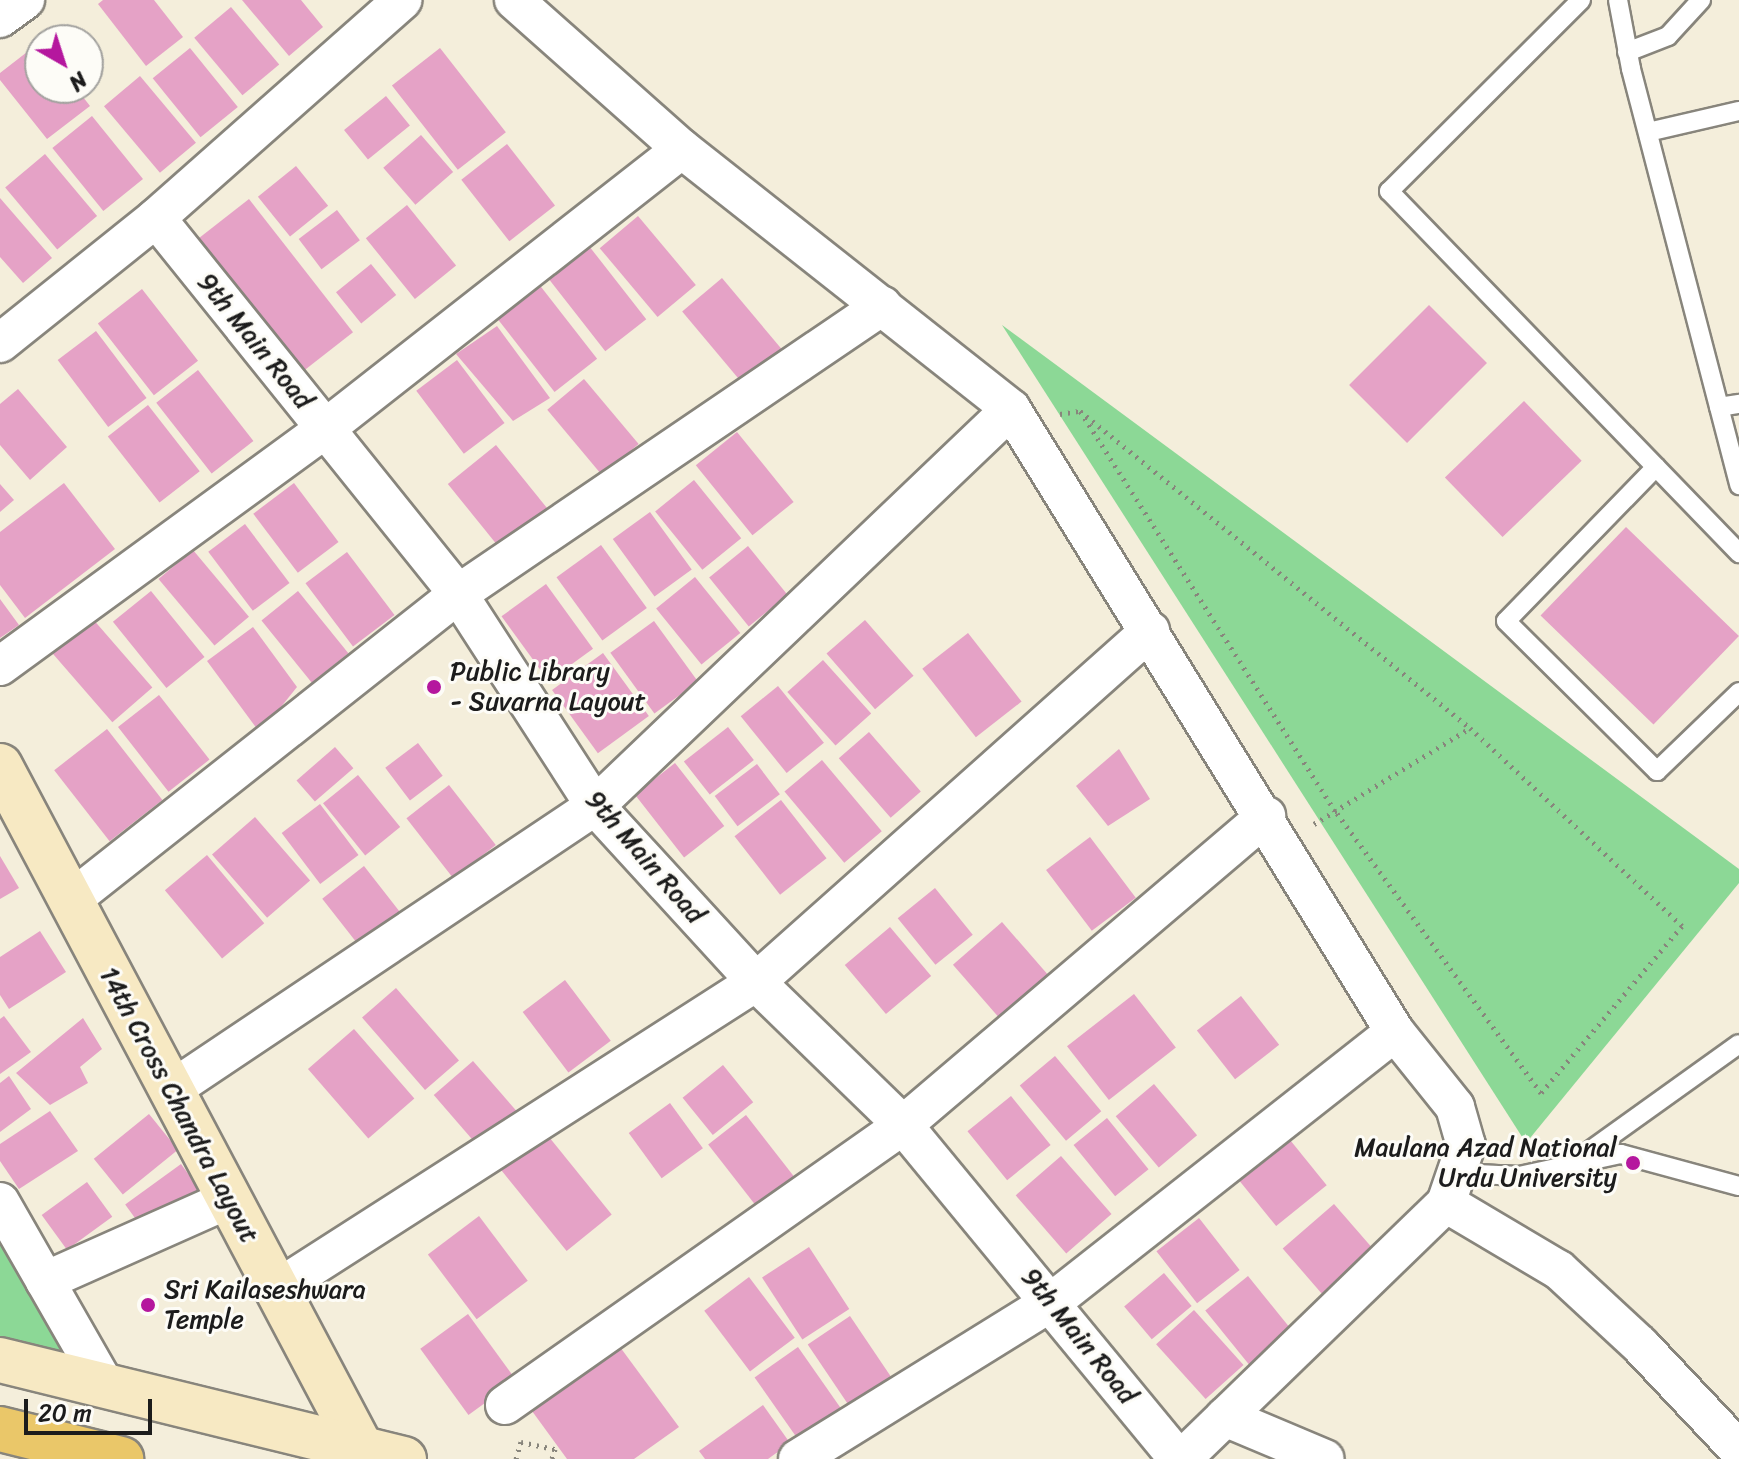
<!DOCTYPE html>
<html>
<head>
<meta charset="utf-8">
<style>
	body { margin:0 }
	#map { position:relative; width:1739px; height:1459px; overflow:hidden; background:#f4eedb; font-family:Sriracha,sans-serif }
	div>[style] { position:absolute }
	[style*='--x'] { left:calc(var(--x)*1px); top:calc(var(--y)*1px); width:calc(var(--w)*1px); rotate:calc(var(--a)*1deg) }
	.green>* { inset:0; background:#8cd896 }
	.building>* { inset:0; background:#e5a2c6; transform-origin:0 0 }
	.path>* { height:5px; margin-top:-2.5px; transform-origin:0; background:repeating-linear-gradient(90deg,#88857c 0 2px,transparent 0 8px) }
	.roads { filter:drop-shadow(2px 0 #88857c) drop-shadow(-2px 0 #88857c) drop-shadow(0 2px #88857c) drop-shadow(0 -2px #88857c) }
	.lane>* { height:18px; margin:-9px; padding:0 9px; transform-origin:9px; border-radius:9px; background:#fff }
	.street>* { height:38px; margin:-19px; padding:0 19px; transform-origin:19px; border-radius:19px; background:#fff }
	.secondary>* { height:44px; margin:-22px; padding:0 22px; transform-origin:22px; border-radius:22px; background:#f7e9c3 }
	.highway>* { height:44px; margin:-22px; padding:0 22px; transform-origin:22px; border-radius:22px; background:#eac769 }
	.dots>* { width:22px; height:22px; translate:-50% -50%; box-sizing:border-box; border:4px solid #fdfcf7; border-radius:50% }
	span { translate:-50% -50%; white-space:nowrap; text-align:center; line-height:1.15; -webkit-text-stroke:6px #fdfcf7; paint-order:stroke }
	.street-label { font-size:26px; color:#1c1c1c }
	.poi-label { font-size:26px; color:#1c1c1c }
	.left { translate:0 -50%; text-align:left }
	.right { translate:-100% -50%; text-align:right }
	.north { position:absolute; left:24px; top:24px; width:80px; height:80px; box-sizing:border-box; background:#fdfcf7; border:2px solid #a3a29f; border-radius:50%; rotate:141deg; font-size:22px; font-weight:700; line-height:32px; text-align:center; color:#1c1c1c }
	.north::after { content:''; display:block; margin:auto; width:28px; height:36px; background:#b5179e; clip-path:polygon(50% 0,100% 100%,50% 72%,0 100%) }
	.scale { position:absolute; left:24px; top:1399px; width:128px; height:36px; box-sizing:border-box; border:4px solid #1c1c1c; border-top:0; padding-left:10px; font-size:24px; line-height:28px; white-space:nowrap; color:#1c1c1c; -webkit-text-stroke:6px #fdfcf7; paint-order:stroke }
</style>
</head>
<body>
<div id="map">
	<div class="green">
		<i style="clip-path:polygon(1002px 325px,1739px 869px,1739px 883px,1526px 1143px)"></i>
		<i style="clip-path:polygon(0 1202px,106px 1387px,0 1360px)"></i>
	</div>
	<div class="building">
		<i style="clip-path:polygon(103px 0,154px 0,183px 37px,146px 66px,98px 4px)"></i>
		<i style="clip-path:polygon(242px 0,301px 0,323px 27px,289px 56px)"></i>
		<i style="left:231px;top:7px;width:75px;height:48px;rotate:50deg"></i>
		<i style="clip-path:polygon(40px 42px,40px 88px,76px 88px,90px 106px,47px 139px,0 80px,0 73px)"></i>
		<i style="left:190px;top:48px;width:76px;height:48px;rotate:51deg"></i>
		<i style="left:440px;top:48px;width:107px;height:61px;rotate:52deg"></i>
		<i style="left:140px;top:76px;width:87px;height:47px;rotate:50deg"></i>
		<i style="left:386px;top:96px;width:38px;height:54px;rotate:51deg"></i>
		<i style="left:92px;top:116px;width:81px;height:51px;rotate:51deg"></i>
		<i style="left:421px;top:135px;width:49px;height:50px;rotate:49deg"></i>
		<i style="left:507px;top:144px;width:78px;height:58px;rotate:52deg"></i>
		<i style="left:45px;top:154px;width:81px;height:52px;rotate:50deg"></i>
		<i style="left:296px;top:166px;width:51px;height:49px;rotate:51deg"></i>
		<i style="clip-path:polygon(0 198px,52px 258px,23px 283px,0 257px)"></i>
		<i style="left:249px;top:199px;width:169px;height:67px;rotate:52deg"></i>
		<i style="left:407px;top:205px;width:78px;height:53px;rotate:51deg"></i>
		<i style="left:337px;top:210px;width:38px;height:48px;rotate:53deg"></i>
		<i style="left:638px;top:216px;width:90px;height:50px;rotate:50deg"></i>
		<i style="left:589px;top:246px;width:93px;height:52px;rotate:52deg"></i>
		<i style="left:371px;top:264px;width:40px;height:45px;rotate:51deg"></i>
		<i style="left:722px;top:278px;width:94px;height:52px;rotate:50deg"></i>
		<i style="left:538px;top:283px;width:96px;height:54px;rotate:52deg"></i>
		<i style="left:142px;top:289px;width:91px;height:56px;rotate:52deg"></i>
		<i style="left:1429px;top:305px;width:82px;height:113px;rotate:45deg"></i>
		<i style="clip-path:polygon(497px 326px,550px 398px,513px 421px,456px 354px)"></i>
		<i style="left:96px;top:331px;width:84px;height:48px;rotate:53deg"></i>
		<i style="left:457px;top:360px;width:79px;height:51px;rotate:53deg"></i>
		<i style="left:198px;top:370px;width:90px;height:53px;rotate:52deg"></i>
		<i style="left:584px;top:379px;width:85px;height:48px;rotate:50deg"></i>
		<i style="clip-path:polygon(18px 389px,67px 447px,30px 480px,0 445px,0 404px)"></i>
		<i style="left:1524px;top:401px;width:83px;height:110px;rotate:46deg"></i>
		<i style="left:148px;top:405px;width:84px;height:51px;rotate:52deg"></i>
		<i style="left:737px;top:432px;width:90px;height:53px;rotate:51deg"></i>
		<i style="left:496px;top:445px;width:82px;height:62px;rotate:51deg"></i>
		<i style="left:694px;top:480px;width:75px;height:50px;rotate:51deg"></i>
		<i style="clip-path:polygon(64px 483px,115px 549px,25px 618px,0 585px,0 532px)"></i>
		<i style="left:294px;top:483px;width:74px;height:51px;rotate:53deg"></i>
		<i style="clip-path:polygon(0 484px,14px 500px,0 512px)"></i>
		<i style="left:650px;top:512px;width:71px;height:46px;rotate:54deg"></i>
		<i style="left:245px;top:524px;width:74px;height:46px;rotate:53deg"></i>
		<i style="left:1626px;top:527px;width:157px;height:123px;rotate:44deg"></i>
		<i style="left:601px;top:545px;width:78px;height:55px;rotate:54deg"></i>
		<i style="left:748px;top:546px;width:63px;height:50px;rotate:51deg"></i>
		<i style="left:193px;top:550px;width:87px;height:45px;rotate:50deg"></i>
		<i style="left:347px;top:552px;width:79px;height:52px;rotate:53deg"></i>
		<i style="left:695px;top:577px;width:72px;height:50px;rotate:51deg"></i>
		<i style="left:546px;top:584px;width:80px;height:55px;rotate:54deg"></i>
		<i style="left:151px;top:591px;width:85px;height:49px;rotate:51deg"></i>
		<i style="left:298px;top:591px;width:80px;height:47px;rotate:51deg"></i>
		<i style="clip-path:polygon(0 599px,19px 625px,0 638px)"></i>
		<i style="left:92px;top:618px;width:92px;height:53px;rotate:49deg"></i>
		<i style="left:865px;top:620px;width:74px;height:51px;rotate:49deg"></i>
		<i style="left:654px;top:621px;width:75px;height:54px;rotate:54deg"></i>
		<i style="clip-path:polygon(253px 627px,297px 687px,260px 733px,207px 661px)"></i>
		<i style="left:968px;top:633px;width:87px;height:58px;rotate:52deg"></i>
		<i style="left:603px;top:653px;width:78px;height:63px;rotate:54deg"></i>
		<i style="left:823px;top:660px;width:72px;height:48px;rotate:48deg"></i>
		<i style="left:778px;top:686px;width:73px;height:48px;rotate:51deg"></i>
		<i style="left:159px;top:695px;width:82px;height:52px;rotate:52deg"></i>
		<i style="left:728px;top:727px;width:42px;height:56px;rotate:52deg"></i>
		<i style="left:107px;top:729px;width:90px;height:67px;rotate:52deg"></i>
		<i style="left:869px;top:732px;width:79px;height:40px;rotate:49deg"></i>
		<i style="left:418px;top:743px;width:41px;height:41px;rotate:53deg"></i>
		<i style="left:335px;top:747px;width:28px;height:51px;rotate:49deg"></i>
		<i style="clip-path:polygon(1119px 749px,1150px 799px,1108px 826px,1076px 786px)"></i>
		<i style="left:822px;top:760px;width:93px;height:49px;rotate:50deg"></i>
		<i style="left:675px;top:763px;width:80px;height:51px;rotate:52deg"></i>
		<i style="left:757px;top:764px;width:38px;height:53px;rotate:53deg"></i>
		<i style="left:358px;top:775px;width:67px;height:45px;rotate:51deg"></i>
		<i style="left:449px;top:785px;width:76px;height:54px;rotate:52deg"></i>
		<i style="left:781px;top:800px;width:74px;height:59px;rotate:52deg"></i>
		<i style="left:320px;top:804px;width:64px;height:48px;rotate:53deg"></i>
		<i style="left:255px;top:817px;width:84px;height:57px;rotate:49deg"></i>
		<i style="left:1090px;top:837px;width:76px;height:55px;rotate:53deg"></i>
		<i style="left:207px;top:855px;width:89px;height:55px;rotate:50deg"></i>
		<i style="clip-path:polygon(0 856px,19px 888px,0 899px)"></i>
		<i style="left:364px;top:866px;width:65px;height:53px;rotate:52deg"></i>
		<i style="left:935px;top:888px;width:60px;height:48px;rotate:51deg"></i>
		<i style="left:1002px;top:922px;width:70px;height:65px;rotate:49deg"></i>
		<i style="left:890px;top:927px;width:64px;height:59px;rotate:50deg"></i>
		<i style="clip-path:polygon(40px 931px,66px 972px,9px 1009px,0 995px,0 957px)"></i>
		<i style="left:565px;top:980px;width:76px;height:53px;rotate:53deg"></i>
		<i style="left:396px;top:988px;width:96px;height:45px;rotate:49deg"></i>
		<i style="left:1134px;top:994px;width:68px;height:85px;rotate:52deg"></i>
		<i style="left:1241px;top:996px;width:62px;height:56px;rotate:52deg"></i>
		<i style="clip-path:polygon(4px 1016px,31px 1052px,0 1074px,0 1019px)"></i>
		<i style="clip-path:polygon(83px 1018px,102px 1049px,80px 1067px,88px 1083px,50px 1105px,16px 1073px)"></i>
		<i style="left:354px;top:1029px;width:92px;height:61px;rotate:49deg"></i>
		<i style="left:1055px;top:1056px;width:72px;height:46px;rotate:50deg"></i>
		<i style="left:473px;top:1061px;width:69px;height:52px;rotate:49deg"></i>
		<i style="left:723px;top:1065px;width:48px;height:52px;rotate:51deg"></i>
		<i style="clip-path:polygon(9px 1076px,31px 1109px,0 1132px,0 1083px)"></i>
		<i style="left:1154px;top:1084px;width:67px;height:50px;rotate:50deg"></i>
		<i style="left:1011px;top:1096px;width:63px;height:56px;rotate:51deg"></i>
		<i style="left:670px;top:1103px;width:56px;height:51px;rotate:54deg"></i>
		<i style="clip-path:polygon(50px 1111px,78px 1151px,19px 1189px,0 1161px,0 1144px)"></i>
		<i style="left:149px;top:1114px;width:46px;height:71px;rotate:51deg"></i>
		<i style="left:746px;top:1115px;width:83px;height:48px;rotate:52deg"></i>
		<i style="left:1107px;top:1118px;width:66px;height:43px;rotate:51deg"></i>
		<i style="left:1282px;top:1130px;width:71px;height:65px;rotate:51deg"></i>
		<i style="left:545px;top:1132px;width:106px;height:58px;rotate:51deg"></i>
		<i style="left:1061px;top:1156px;width:77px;height:60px;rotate:49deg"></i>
		<i style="left:181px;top:1164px;width:37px;height:69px;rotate:54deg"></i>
		<i style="left:87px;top:1182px;width:43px;height:56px;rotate:54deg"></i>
		<i style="left:1334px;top:1204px;width:62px;height:68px;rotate:49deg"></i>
		<i style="left:479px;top:1216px;width:81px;height:64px;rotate:53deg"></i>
		<i style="left:1199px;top:1218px;width:66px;height:54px;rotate:52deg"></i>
		<i style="left:809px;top:1247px;width:74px;height:56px;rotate:57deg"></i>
		<i style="left:1164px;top:1273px;width:43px;height:52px;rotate:50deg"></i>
		<i style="left:1248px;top:1276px;width:72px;height:55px;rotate:51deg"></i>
		<i style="left:749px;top:1277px;width:76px;height:56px;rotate:53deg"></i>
		<i style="left:1194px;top:1310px;width:74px;height:51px;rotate:48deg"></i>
		<i style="left:468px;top:1314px;width:82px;height:59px;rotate:54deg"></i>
		<i style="left:850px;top:1316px;width:76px;height:51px;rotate:56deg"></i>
		<i style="clip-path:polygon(620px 1347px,679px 1427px,634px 1459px,567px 1459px,532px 1411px)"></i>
		<i style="left:798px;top:1347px;width:78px;height:53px;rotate:55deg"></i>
		<i style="clip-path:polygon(763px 1405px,790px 1443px,768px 1459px,705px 1459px,699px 1451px)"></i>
	</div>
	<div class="path">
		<i style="--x:1060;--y:414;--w:20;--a:-9"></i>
		<i style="--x:1080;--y:411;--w:503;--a:39.1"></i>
		<i style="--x:1470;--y:728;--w:290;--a:43"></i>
		<i style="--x:1682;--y:926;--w:219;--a:130.2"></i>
		<i style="--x:1541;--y:1093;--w:349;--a:-126.1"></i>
		<i style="--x:1335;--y:811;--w:474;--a:-122.5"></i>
		<i style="--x:1314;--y:824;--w:183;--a:-31.6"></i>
		<i style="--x:516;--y:1459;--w:18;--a:-74"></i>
		<i style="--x:521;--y:1442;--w:35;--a:12"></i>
		<i style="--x:555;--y:1449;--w:10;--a:107"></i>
	</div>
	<div class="roads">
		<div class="lane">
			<i style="--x:1581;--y:0;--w:271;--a:135.1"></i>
			<i style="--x:1389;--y:191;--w:504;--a:45.97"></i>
			<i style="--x:1618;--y:0;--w:70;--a:79.3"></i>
			<i style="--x:1631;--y:69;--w:430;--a:75.4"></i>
			<i style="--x:1627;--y:52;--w:44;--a:-21.3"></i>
			<i style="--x:1668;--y:36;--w:49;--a:-47.5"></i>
			<i style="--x:1648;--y:132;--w:93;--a:-13"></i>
			<i style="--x:1719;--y:407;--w:20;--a:-9"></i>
			<i style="--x:1656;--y:467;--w:215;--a:134.2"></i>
			<i style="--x:1506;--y:621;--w:213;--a:44.8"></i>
			<i style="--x:1657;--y:771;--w:114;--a:-43.9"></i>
			<i style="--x:1577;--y:1160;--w:199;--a:-35.6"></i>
			<i style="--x:1457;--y:1173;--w:62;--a:2.8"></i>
			<i style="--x:1519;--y:1176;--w:104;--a:-12.2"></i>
			<i style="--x:1621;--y:1154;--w:122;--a:15.2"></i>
		</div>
		<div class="street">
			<i style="--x:514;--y:0;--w:225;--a:41.6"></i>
			<i style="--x:682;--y:149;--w:419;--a:38.3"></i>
			<i style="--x:1011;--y:409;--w:732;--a:58.35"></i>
			<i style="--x:1395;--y:1032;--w:96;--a:51.3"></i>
			<i style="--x:1455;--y:1107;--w:40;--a:74"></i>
			<i style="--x:1466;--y:1145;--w:61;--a:109"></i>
			<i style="--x:1446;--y:1203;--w:368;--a:135.9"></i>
			<i style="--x:0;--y:18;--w:31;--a:-36"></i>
			<i style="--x:156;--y:218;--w:482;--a:51.2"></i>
			<i style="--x:458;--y:594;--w:252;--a:57.1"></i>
			<i style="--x:595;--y:806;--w:239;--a:47.5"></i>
			<i style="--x:756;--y:982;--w:205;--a:44.2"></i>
			<i style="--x:903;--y:1125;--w:433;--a:50.5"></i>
			<i style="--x:0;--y:343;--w:200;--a:-38.7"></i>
			<i style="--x:156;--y:218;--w:329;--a:-41.5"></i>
			<i style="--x:0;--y:666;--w:404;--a:-36.1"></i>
			<i style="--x:326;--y:428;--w:452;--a:-38.1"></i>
			<i style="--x:71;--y:900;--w:493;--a:-38.3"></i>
			<i style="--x:458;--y:594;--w:513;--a:-34.19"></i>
			<i style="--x:171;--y:1090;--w:510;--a:-33.81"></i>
			<i style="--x:595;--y:806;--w:575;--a:-43.66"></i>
			<i style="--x:0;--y:1202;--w:213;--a:60.2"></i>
			<i style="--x:1446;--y:1203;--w:131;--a:30.7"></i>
			<i style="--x:1559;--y:1270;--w:110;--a:42.8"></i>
			<i style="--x:1640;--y:1345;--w:144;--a:46.7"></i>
			<i style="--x:45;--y:1281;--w:201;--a:-24"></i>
			<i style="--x:277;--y:1289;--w:569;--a:-32.66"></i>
			<i style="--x:756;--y:982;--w:528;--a:-41.7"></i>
			<i style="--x:505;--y:1405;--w:487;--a:-35.1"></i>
			<i style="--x:903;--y:1125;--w:477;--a:-40.4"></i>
			<i style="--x:1225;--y:1417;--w:108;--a:22.8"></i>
			<i style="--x:798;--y:1459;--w:300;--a:-31.8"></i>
			<i style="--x:1053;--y:1301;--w:435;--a:-38.2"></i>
		</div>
		<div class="secondary">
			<i style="--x:0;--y:766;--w:767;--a:62.1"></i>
			<i style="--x:0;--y:1360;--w:416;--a:13.8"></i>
		</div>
		<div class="highway">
			<i style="--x:0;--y:1429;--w:125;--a:13.9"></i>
		</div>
	</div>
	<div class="dots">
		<i style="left:434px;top:687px;background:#b5179e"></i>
		<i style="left:1633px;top:1163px;background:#b5179e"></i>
		<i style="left:148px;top:1305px;background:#b5179e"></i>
	</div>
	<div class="street-label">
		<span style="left:255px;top:341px;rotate:51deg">9th Main Road</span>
		<span style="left:645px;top:857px;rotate:49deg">9th Main Road</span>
		<span style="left:179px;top:1105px;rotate:62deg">14th Cross Chandra Layout</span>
		<span style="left:1079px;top:1336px;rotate:51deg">9th Main Road</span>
	</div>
	<div class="poi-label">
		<span class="left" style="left:450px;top:687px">Public Library<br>- Suvarna Layout</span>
		<span class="right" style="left:1617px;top:1163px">Maulana Azad National<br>Urdu University</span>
		<span class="left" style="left:164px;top:1305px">Sri Kailaseshwara<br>Temple</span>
	</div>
	<div class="north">N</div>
	<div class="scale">20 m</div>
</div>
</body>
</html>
